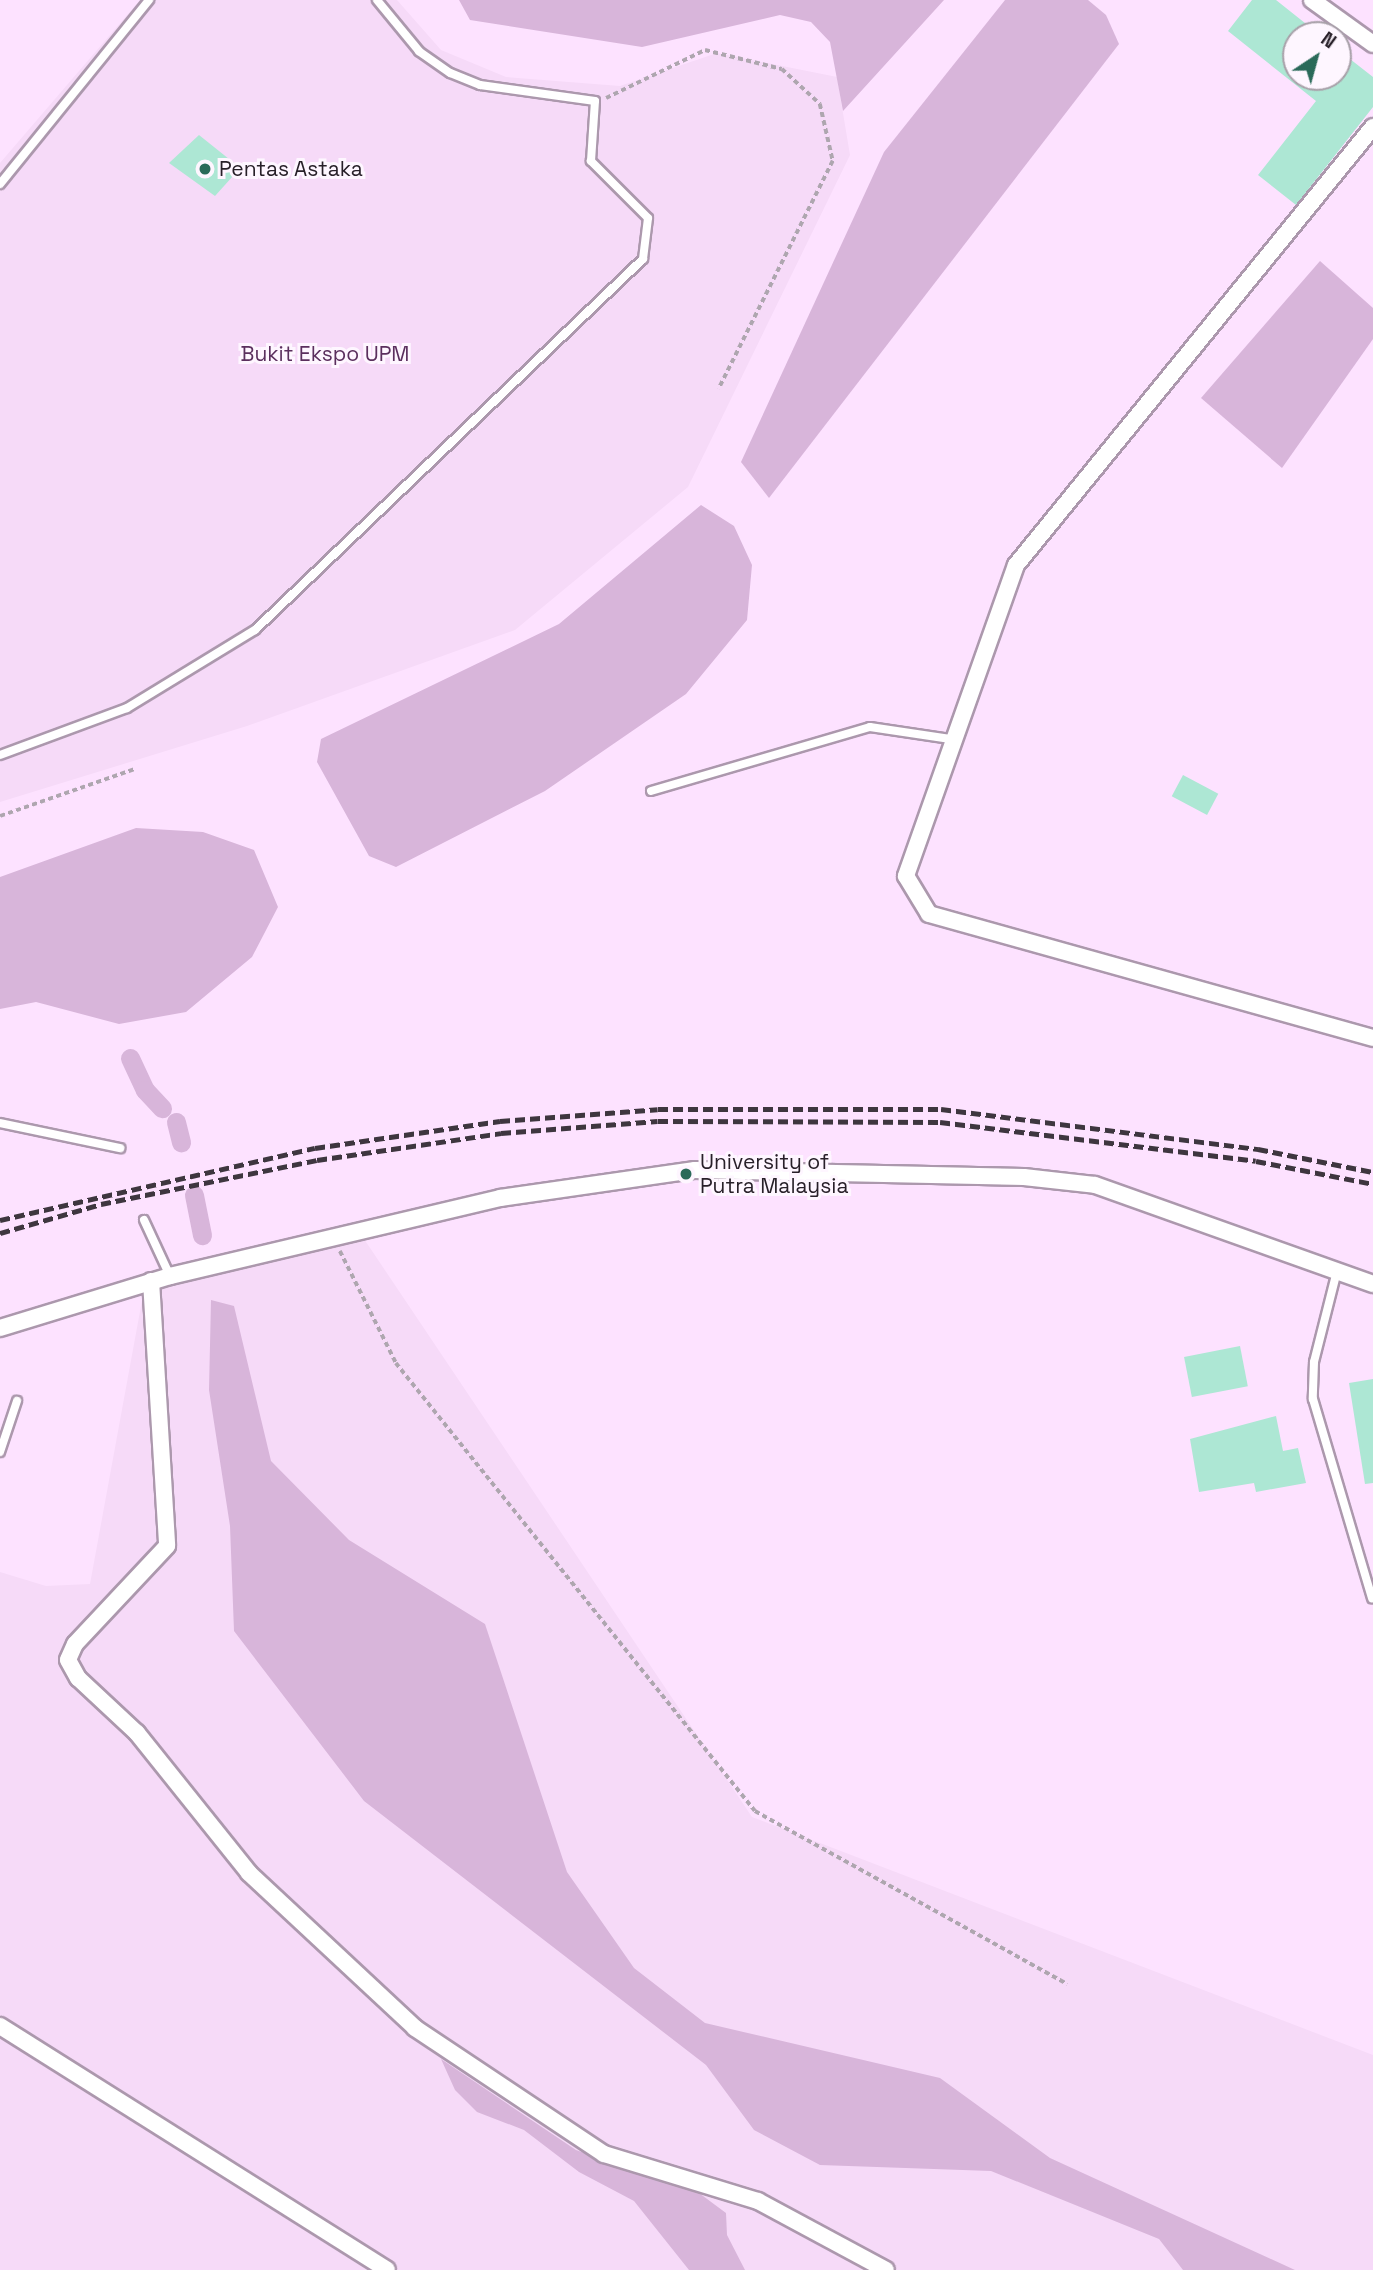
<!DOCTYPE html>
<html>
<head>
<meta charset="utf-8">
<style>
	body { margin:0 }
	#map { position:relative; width:1373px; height:2270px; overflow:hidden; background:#fef6ff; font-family:"Space Grotesk",sans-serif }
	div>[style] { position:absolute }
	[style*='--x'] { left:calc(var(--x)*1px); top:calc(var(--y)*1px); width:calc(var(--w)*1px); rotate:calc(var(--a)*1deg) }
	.built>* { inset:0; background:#fde2ff }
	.green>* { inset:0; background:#f6daf8 }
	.water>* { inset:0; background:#d8b5da }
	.canal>* { height:19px; margin:-9.5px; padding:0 9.5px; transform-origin:9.5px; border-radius:9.5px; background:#d8b5da }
	.building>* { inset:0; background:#ade7d4; transform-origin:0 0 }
	.path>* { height:3.5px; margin-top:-1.75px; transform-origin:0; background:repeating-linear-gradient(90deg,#aea6af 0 5px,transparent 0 8.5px) }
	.roads { filter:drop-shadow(2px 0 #ac98ad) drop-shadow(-2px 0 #ac98ad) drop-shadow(0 2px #ac98ad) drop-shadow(0 -2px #ac98ad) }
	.lane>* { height:8px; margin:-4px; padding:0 4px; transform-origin:4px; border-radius:4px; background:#fff }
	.street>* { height:16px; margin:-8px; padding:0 8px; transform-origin:8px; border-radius:8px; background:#fff }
	.rail>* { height:5px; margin-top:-2.5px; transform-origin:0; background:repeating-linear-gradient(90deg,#3e363f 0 10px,transparent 0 15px) }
	.dots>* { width:19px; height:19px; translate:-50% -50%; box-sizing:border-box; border:4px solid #fef6ff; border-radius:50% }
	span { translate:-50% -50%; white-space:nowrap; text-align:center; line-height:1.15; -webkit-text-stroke:6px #fef6ff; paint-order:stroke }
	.poi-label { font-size:21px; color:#282029 }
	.left { translate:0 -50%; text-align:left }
	.park-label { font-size:21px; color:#5b2f5e }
	.north { position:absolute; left:1282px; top:21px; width:70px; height:70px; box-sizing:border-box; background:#fef6ff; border:2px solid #a8a0a9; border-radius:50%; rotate:36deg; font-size:19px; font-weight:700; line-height:28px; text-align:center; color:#282029 }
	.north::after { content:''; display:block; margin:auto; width:24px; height:32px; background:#2a6a59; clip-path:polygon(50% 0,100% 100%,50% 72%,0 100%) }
</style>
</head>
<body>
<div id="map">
	<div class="built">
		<i style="clip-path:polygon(evenodd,0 0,1373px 0,1373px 2270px,0 2270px,0 0,1296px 35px,1338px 35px,1338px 77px,1296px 77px,1296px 35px)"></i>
	</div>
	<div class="green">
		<i style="clip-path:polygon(140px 0,397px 0,441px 50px,506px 77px,620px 86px,717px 53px,837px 77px,850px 155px,688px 487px,515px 630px,247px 726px,0 802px,0 163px)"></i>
		<i style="clip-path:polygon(360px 1233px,752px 1817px,1373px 2055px,1373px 2270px,0 2270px,0 1572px,46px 1586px,90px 1584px,143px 1295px)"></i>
	</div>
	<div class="water">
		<i style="clip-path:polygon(459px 0,944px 0,843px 111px,830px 42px,811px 22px,780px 15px,642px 47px,470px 20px)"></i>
		<i style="clip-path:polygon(1005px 0,1088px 0,1106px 15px,1119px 44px,769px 498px,741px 462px,884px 152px)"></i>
		<i style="clip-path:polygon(1320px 261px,1373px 308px,1373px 339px,1282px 468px,1201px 398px)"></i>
		<i style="clip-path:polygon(701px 505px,734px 526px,752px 565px,747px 620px,686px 694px,545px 791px,396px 867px,369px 856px,317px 762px,321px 739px,559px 624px)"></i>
		<i style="clip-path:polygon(136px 828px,203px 832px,254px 850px,278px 907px,252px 957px,186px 1012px,119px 1024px,36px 1002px,0 1009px,0 877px)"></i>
		<i style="clip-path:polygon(211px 1300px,234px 1306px,271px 1461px,349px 1540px,485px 1624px,567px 1872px,634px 1968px,705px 2023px,940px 2078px,1050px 2158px,1295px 2270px,1183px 2270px,1159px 2239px,991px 2171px,820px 2165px,754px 2130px,706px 2065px,364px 1801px,234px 1631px,230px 1526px,209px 1390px)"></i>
		<i style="clip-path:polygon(441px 2059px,576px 2150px,699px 2193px,726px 2213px,727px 2235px,745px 2270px,689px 2270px,634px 2201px,579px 2172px,524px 2130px,477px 2112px,455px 2090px)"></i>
	</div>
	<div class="canal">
		<i style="--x:130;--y:1058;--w:35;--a:65"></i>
		<i style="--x:145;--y:1090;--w:25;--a:47"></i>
		<i style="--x:176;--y:1122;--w:21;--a:76"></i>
		<i style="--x:194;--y:1195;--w:41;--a:78.7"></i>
	</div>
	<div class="building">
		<i style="clip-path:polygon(1252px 0,1276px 0,1320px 35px,1296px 35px,1296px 77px,1338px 77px,1350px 59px,1373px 77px,1373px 107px,1296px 205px,1258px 175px,1316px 101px,1228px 31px)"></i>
		<i style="clip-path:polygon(199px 135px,234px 163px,233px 176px,215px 196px,169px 163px)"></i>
		<i style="left:1183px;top:775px;width:40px;height:24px;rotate:28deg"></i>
		<i style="left:1240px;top:1346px;width:41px;height:57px;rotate:79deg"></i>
		<i style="clip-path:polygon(1373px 1379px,1373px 1483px,1365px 1484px,1349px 1383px)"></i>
		<i style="clip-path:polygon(1276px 1416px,1283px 1451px,1298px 1448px,1306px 1483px,1256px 1492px,1254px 1483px,1199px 1492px,1190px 1439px)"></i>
	</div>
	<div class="path">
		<i style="--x:606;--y:98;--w:110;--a:-25.9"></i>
		<i style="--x:705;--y:50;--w:79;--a:13.9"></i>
		<i style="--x:782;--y:69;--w:52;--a:42.6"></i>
		<i style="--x:820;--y:104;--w:58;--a:77.2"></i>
		<i style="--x:833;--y:161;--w:255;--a:116.6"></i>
		<i style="--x:0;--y:816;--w:143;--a:-19.2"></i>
		<i style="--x:340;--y:1251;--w:125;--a:63.4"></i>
		<i style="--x:396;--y:1363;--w:574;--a:51.29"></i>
		<i style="--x:755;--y:1811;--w:357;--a:29"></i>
	</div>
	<div class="roads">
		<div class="lane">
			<i style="--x:0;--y:184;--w:237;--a:-51"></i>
			<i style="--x:0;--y:755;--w:135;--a:-20.3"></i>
			<i style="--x:127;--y:708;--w:150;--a:-31.4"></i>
			<i style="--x:255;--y:630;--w:537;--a:-43.72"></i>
			<i style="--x:643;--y:259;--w:41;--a:-83"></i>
			<i style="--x:648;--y:218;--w:81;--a:-135"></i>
			<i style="--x:591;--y:161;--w:60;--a:-86.2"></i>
			<i style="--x:595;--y:101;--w:116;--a:-172.1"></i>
			<i style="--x:480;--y:85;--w:32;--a:-158"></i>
			<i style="--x:450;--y:73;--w:38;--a:-145"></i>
			<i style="--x:419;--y:51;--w:66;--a:-129.5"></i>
			<i style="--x:651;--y:791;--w:228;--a:-16.3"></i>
			<i style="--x:870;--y:727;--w:88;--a:8.5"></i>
			<i style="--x:0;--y:1123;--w:123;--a:11.8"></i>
			<i style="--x:144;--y:1220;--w:62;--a:65.1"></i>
			<i style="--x:1337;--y:1271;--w:94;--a:104.2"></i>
			<i style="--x:1314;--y:1362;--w:37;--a:92"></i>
			<i style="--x:1313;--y:1399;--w:208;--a:73.5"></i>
			<i style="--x:0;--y:1452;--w:54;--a:-71.6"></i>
		</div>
		<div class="street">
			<i style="--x:1312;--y:0;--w:75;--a:35.8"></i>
			<i style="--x:1373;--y:127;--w:565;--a:129.18"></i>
			<i style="--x:1016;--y:565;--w:330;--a:109.5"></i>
			<i style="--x:906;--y:876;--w:44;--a:58.8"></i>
			<i style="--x:929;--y:914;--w:461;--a:15.6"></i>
			<i style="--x:151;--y:1281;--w:265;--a:86.5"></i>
			<i style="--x:167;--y:1546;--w:134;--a:133.2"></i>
			<i style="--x:75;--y:1644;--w:17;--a:114"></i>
			<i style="--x:68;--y:1660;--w:21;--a:61"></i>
			<i style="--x:78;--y:1678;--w:81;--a:43"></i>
			<i style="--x:137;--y:1733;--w:179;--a:51.3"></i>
			<i style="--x:249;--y:1873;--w:227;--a:43"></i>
			<i style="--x:415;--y:2028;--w:227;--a:33.7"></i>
			<i style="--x:604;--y:2154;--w:161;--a:17"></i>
			<i style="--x:758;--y:2201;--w:145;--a:28.3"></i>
			<i style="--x:0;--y:1328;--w:178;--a:-17"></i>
			<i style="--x:170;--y:1276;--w:339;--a:-13.3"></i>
			<i style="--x:500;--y:1198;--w:197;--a:-8.2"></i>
			<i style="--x:695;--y:1170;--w:329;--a:1.2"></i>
			<i style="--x:1024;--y:1177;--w:71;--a:6.4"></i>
			<i style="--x:1095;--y:1185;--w:295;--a:19.6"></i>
			<i style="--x:0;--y:2026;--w:457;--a:32.2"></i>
		</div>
	</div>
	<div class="rail">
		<i style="--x:0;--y:1220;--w:323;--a:-12.9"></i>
		<i style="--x:315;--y:1148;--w:187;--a:-8.3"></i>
		<i style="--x:500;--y:1121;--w:158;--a:-4.3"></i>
		<i style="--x:658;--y:1109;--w:283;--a:0"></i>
		<i style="--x:941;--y:1109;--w:320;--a:7.2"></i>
		<i style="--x:1258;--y:1149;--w:117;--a:11.3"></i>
		<i style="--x:0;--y:1233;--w:105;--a:-16"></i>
		<i style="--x:101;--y:1204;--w:220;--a:-11.5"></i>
		<i style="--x:317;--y:1160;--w:186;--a:-8.3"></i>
		<i style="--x:501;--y:1133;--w:157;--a:-4.4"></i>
		<i style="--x:658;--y:1121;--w:282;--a:0.2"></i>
		<i style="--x:940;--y:1122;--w:318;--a:7"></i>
		<i style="--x:1256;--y:1161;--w:119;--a:11.1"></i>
	</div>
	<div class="dots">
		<i style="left:205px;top:169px;background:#2a6a59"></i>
		<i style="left:686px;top:1174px;background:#2a6a59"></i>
	</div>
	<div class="poi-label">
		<span class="left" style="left:219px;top:169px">Pentas Astaka</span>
		<span class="left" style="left:700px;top:1174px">University of<br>Putra Malaysia</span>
	</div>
	<div class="park-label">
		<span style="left:325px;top:354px">Bukit Ekspo UPM</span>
	</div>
	<div class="north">N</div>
</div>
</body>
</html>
